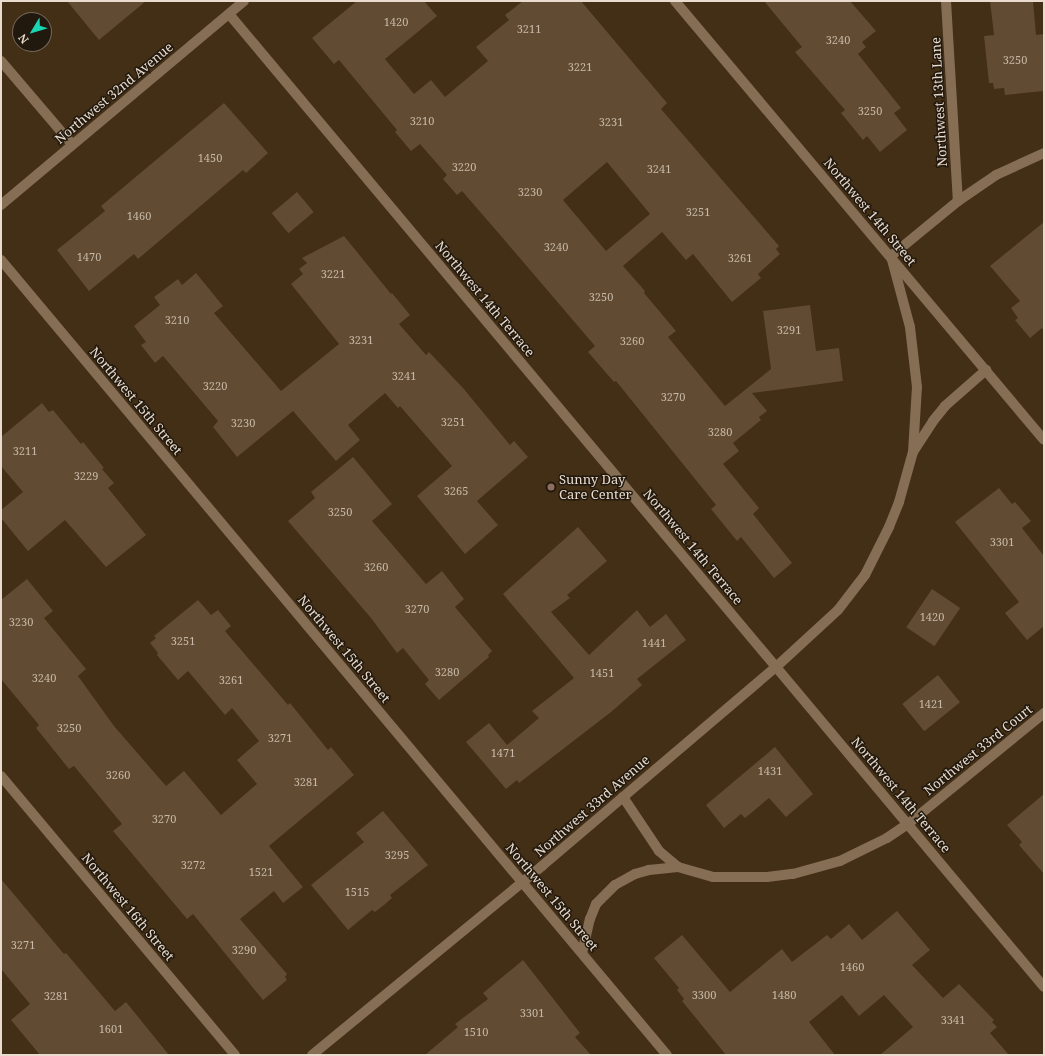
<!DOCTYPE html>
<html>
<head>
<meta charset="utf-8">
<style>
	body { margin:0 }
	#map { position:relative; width:1045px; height:1056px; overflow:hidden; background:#432e16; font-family:"Noto Serif",serif }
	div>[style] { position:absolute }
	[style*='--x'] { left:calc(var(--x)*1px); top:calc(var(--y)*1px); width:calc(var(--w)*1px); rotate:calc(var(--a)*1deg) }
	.building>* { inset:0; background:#614b32; transform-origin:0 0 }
	.minor>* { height:10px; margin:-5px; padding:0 5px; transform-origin:5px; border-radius:5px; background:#866e54 }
	.tertiary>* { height:10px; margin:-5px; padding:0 5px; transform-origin:5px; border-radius:5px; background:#866e54 }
	.dots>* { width:11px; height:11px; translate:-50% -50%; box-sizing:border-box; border:2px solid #22190e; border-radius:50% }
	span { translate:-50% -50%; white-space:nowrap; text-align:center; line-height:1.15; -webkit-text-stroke:3px #22190e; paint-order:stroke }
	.number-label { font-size:11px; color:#c7b8a7 }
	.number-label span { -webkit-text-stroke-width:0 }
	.street-label { font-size:13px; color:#e9dcce }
	.poi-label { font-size:13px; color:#e9dcce }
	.left { translate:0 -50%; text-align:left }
	.frame { position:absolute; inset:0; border:2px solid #e9dcce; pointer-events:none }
	.north { position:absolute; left:12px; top:12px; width:40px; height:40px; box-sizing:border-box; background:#22190e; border:1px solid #72675b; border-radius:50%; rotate:232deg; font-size:11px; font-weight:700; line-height:16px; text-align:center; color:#e9dcce }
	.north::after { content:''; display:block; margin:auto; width:14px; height:18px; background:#19d5b2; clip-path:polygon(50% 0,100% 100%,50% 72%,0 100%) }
</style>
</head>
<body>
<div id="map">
	<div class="building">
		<i style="clip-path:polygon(67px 1px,146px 1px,99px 40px)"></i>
		<i style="clip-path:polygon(evenodd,357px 1px,424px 1px,437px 16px,385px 59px,414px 94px,431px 80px,445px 97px,488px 61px,476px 47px,509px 20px,505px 15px,523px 1px,581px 1px,667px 103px,661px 109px,779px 246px,776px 249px,780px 254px,758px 274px,761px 278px,732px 302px,693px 254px,686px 260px,662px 232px,623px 266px,645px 291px,644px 293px,676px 331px,668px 337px,725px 406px,771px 369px,763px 311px,810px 305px,816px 351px,839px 348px,843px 381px,752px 393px,767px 411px,759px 417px,761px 420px,733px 443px,739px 451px,723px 464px,759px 508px,753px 514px,792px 563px,774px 578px,741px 537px,737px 541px,711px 509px,716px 505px,616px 381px,614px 382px,588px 352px,595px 346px,501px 236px,462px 191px,457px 195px,443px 179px,447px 175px,420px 144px,411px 151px,395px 132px,397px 130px,339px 60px,334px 64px,312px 38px,357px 1px,607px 162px,650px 214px,606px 251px,563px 200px,607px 162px)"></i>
		<i style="clip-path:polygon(764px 1px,850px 1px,876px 31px,862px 42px,866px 47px,858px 54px,901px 108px,894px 113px,907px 130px,880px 152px,867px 136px,863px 140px,841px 113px,845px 110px,795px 52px,802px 47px)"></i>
		<i style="clip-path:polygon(990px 1px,1033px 1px,1036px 35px,1044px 34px,1044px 91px,1005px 95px,1004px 88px,994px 89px,993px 83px,989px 83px,984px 36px,994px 35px)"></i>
		<i style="clip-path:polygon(224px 103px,268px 153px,246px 173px,243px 170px,138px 259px,134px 254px,89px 291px,57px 250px,105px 211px,101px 206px)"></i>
		<i style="left:297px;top:192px;width:26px;height:33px;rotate:50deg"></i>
		<i style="clip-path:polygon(1044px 222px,1044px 331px,1042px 328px,1030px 338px,1015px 320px,1018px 318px,1011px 308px,1020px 301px,990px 266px)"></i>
		<i style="clip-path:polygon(344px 236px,391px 294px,392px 293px,410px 315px,399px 324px,426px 355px,429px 352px,463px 388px,510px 445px,514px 441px,528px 457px,477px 501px,498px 525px,465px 554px,417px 496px,452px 466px,400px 406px,398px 408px,385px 393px,348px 425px,360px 440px,336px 461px,293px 411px,237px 457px,213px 427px,218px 421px,163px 356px,155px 363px,141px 345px,146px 342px,134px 326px,160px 305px,154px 297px,178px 279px,182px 285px,196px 273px,223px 306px,214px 313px,281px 391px,339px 344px,291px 284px,303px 274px,299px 269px,307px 263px,302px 258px)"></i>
		<i style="clip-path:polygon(42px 403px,49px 412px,53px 410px,81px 444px,83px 442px,104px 468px,102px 469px,114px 483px,108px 488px,146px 535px,106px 567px,65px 520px,28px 551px,1px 518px,1px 510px,23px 492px,1px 466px,1px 437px)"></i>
		<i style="clip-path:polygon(353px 457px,392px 504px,372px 521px,426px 584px,442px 571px,464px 599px,455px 607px,492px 651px,488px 655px,489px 657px,439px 700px,425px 684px,429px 680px,403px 648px,397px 653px,371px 618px,288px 521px,315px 498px,311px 492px)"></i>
		<i style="clip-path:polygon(999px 488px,1012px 504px,1015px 502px,1031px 521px,1022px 528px,1044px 556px,1044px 626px,1027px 640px,1005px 613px,1019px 602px,955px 522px)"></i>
		<i style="clip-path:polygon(578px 527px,607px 561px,567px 595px,570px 598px,551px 612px,589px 655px,637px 610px,650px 627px,666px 614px,686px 640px,637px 679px,642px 685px,611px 712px,519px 783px,517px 780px,506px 789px,466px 742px,489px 723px,507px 745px,539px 718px,532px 711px,574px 678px,503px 594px)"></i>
		<i style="clip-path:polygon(27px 579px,53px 611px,44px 618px,86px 669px,78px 676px,114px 726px,166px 786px,184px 771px,221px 815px,257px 784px,237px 760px,259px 741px,232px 708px,225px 715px,188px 671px,178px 680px,157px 655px,158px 653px,150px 643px,156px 638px,154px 636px,198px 600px,211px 615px,218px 610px,231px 626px,225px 631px,288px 705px,290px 703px,328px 750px,331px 747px,354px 775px,269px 846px,303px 887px,283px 903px,274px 891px,240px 919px,287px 974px,285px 977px,287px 980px,263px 1000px,193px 914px,187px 919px,113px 831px,122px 824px,74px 766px,69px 769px,36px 728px,39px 725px,1px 679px,1px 600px)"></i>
		<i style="left:932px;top:589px;width:34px;height:46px;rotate:34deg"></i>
		<i style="left:938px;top:675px;width:35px;height:46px;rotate:51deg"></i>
		<i style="clip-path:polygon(775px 747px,813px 794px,786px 817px,769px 798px,745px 818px,741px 814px,724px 828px,706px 805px)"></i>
		<i style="clip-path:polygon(1044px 794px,1044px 874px,1019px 845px,1022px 842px,1007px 825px)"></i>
		<i style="clip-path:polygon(383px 811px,428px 865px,390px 895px,392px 898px,384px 905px,375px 912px,372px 910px,348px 930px,311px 885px,364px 842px,356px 833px)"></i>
		<i style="clip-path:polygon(1px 879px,64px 954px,66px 953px,115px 1011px,126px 1002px,169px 1055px,40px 1055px,11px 1020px,30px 1004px,1px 969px)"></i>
		<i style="clip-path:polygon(897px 911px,930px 950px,912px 965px,943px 998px,959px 984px,994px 1020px,992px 1022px,997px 1027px,990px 1033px,1009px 1055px,880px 1055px,913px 1027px,884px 995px,859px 1016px,842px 995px,809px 1022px,835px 1055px,726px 1055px,682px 1001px,684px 999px,677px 990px,679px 988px,654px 958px,682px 935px,730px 992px,782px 949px,792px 962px,827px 935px,831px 939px,849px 924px,862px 940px)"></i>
		<i style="clip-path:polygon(523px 960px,580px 1033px,575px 1037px,591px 1055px,425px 1055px,458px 1027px,455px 1024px,488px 999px,483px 993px)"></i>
	</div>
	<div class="minor">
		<i style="--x:946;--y:1;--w:200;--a:86.6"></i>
		<i style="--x:229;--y:14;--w:1269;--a:50.05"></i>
		<i style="--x:1;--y:61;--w:109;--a:49.5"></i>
		<i style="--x:1;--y:205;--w:317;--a:-40"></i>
		<i style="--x:1;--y:260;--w:1037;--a:50.05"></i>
		<i style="--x:913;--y:452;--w:65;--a:-86.5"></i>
		<i style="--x:917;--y:387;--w:60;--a:-96.7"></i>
		<i style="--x:910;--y:327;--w:73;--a:-105"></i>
		<i style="--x:891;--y:256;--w:87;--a:-39.4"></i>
		<i style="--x:958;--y:201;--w:46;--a:-34.4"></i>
		<i style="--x:996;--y:175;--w:53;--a:-24.6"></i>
		<i style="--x:1;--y:776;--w:364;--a:50"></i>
		<i style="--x:623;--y:797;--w:65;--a:56.3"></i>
		<i style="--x:659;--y:851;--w:25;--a:40"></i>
		<i style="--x:678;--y:867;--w:36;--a:16"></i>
		<i style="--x:713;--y:877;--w:54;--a:0"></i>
		<i style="--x:767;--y:877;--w:26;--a:-7"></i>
		<i style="--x:793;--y:874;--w:49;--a:-15.5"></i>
		<i style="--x:840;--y:861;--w:52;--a:-26.1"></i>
		<i style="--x:887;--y:838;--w:25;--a:-34"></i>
		<i style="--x:908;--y:824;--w:176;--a:-39.2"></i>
		<i style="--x:582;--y:953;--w:35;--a:-77"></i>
		<i style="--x:590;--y:919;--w:16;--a:-68"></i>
		<i style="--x:596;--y:904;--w:27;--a:-45"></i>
		<i style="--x:615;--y:885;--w:23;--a:-29"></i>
		<i style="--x:635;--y:874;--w:15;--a:-16"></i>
		<i style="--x:649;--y:870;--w:29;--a:-6"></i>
		<i style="--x:312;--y:1055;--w:298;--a:-39.4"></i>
		<i style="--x:542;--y:866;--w:307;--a:-40.4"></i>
		<i style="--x:776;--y:667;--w:84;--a:-42.6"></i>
		<i style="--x:838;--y:610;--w:44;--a:-52.4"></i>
		<i style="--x:865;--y:575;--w:54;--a:-63.4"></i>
		<i style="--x:889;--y:527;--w:27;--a:-68"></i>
		<i style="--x:899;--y:502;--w:52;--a:-74.4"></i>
		<i style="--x:913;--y:452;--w:37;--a:-57"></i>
		<i style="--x:933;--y:421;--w:19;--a:-51"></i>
		<i style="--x:945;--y:406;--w:55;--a:-41.3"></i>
	</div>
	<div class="tertiary">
		<i style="--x:675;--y:1;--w:573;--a:49.95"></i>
	</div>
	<div class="dots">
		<i style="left:551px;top:487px;background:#8d6e63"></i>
	</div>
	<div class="number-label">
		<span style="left:396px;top:22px">1420</span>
		<span style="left:529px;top:29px">3211</span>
		<span style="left:838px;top:40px">3240</span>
		<span style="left:1015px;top:60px">3250</span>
		<span style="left:580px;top:67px">3221</span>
		<span style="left:870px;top:111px">3250</span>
		<span style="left:422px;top:121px">3210</span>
		<span style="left:611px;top:122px">3231</span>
		<span style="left:210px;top:158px">1450</span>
		<span style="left:464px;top:167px">3220</span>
		<span style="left:659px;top:169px">3241</span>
		<span style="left:530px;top:192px">3230</span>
		<span style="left:698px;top:212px">3251</span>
		<span style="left:139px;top:216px">1460</span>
		<span style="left:556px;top:247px">3240</span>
		<span style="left:89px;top:257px">1470</span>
		<span style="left:740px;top:258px">3261</span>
		<span style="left:333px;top:274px">3221</span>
		<span style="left:601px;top:297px">3250</span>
		<span style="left:177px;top:320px">3210</span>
		<span style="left:789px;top:330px">3291</span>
		<span style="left:361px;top:340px">3231</span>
		<span style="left:632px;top:341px">3260</span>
		<span style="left:404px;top:376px">3241</span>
		<span style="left:215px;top:386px">3220</span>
		<span style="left:673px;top:397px">3270</span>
		<span style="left:453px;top:422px">3251</span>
		<span style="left:243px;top:423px">3230</span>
		<span style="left:720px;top:432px">3280</span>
		<span style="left:25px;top:451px">3211</span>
		<span style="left:86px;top:476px">3229</span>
		<span style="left:456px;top:491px">3265</span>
		<span style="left:340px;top:512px">3250</span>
		<span style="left:1002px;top:542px">3301</span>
		<span style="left:376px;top:567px">3260</span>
		<span style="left:417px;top:609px">3270</span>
		<span style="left:932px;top:617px">1420</span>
		<span style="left:21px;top:622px">3230</span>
		<span style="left:183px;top:641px">3251</span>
		<span style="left:654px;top:643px">1441</span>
		<span style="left:447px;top:672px">3280</span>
		<span style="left:602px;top:673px">1451</span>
		<span style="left:44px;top:678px">3240</span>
		<span style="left:231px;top:680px">3261</span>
		<span style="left:931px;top:704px">1421</span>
		<span style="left:69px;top:728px">3250</span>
		<span style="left:280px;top:738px">3271</span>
		<span style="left:503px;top:753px">1471</span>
		<span style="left:770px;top:771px">1431</span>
		<span style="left:118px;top:775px">3260</span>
		<span style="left:306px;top:782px">3281</span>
		<span style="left:164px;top:819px">3270</span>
		<span style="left:397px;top:855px">3295</span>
		<span style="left:193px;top:865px">3272</span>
		<span style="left:261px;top:872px">1521</span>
		<span style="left:357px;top:892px">1515</span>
		<span style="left:23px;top:945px">3271</span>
		<span style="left:244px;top:950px">3290</span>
		<span style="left:852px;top:967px">1460</span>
		<span style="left:704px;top:995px">3300</span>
		<span style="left:784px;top:995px">1480</span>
		<span style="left:56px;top:996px">3281</span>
		<span style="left:532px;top:1013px">3301</span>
		<span style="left:953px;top:1020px">3341</span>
		<span style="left:111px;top:1029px">1601</span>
		<span style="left:476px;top:1032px">1510</span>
	</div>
	<div class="street-label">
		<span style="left:114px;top:93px;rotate:-40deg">Northwest 32nd Avenue</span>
		<span style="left:939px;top:102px;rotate:-93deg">Northwest 13th Lane</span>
		<span style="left:870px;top:212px;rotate:50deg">Northwest 14th Street</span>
		<span style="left:485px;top:299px;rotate:50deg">Northwest 14th Terrace</span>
		<span style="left:136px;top:401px;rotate:50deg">Northwest 15th Street</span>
		<span style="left:693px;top:547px;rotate:50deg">Northwest 14th Terrace</span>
		<span style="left:344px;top:649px;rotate:50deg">Northwest 15th Street</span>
		<span style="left:978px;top:750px;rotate:-39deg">Northwest 33rd Court</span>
		<span style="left:901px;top:795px;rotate:50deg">Northwest 14th Terrace</span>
		<span style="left:592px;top:806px;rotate:-41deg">Northwest 33rd Avenue</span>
		<span style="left:552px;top:897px;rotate:50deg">Northwest 15th Street</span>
		<span style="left:128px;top:907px;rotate:50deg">Northwest 16th Street</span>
	</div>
	<div class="poi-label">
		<span class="left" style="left:559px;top:487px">Sunny Day<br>Care Center</span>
	</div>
	<div class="frame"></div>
	<div class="north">N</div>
</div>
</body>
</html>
